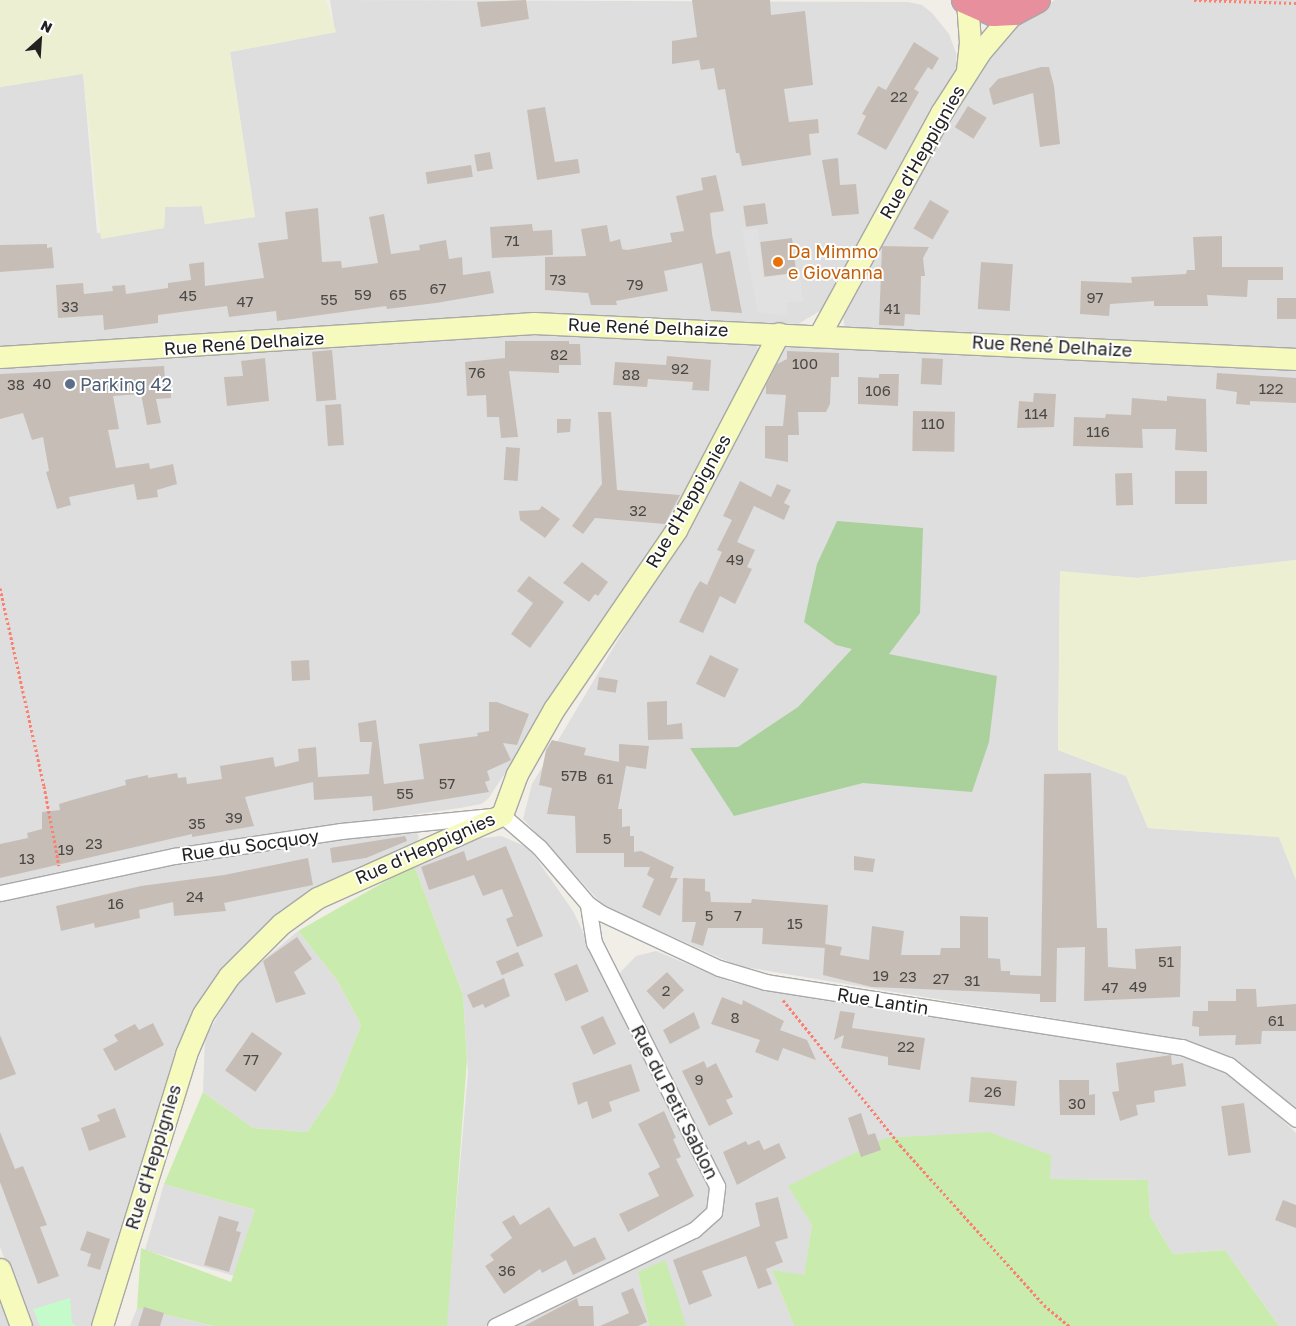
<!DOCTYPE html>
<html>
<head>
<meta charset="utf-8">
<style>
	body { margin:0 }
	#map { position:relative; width:1296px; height:1326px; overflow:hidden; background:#f1eee7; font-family:"Golos Text",sans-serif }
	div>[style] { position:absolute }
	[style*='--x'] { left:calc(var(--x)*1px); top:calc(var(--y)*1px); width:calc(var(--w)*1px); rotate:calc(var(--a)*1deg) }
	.residential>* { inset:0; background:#dfdede; transform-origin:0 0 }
	.farmland>* { inset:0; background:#edefd3 }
	.grass>* { inset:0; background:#caebae }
	.forest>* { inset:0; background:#aad09c }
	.park>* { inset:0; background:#c5facb }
	.parking>* { inset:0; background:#e1e1e1 }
	.building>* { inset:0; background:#c6beb6; transform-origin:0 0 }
	.path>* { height:3px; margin-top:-1.5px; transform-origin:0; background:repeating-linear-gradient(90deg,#fa806f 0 2.5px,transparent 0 5px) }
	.roads { filter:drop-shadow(1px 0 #a8a8a8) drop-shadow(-1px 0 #a8a8a8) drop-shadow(0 1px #a8a8a8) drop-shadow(0 -1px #a8a8a8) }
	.street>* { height:15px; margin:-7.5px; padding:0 7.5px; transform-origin:7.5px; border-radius:7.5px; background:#fff }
	.secondary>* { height:21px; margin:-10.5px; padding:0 10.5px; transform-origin:10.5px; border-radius:10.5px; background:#f6fabc }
	.highway>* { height:26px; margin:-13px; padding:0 13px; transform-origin:13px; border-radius:13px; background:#e88f9e }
	.dots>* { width:14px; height:14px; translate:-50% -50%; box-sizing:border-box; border:2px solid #fff; border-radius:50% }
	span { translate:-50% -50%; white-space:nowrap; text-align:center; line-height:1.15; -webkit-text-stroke:4px #fff; paint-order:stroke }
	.number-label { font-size:15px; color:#4a4846 }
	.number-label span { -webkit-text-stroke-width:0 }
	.street-label { font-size:18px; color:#212121 }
	.food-label { font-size:18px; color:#c56008 }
	.left { translate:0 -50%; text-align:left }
	.service-label { font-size:18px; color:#4e5e75 }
	.north { position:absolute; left:15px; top:15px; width:50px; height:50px; -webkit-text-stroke:4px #fff; paint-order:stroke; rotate:26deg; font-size:14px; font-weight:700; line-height:20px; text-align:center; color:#212121 }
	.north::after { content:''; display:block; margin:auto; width:18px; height:22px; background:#212121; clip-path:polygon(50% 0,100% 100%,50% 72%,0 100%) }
</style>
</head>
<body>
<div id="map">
	<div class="residential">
		<i style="clip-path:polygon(330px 0,908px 2px,922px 5px,932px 13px,949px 34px,956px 53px,957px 69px,825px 308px,798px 324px,545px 314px,0 349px,0 87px,83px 73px,97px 233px,164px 228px,165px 207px,202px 206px,205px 224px,255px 217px,230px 52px,335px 32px)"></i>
		<i style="clip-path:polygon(1055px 0,1296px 0,1296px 352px,848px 328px,844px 325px,843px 313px,895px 212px,973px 78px,1020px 21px)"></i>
		<i style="clip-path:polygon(521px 330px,756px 344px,758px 349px,667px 529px,488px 799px,481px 804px,460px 808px,160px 851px,0 886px,0 365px)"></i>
		<i style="clip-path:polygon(779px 333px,1296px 367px,1296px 560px,1137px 578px,1060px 572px,1058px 750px,1126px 776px,1148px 828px,1279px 837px,1296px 880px,1296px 1110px,1233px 1061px,1213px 1050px,1178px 1039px,738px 966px,604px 906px,523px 819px,532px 784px,659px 571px,697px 517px,764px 376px)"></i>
		<i style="clip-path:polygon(413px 829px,419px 836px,417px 843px,342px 876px,218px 978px,93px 1326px,30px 1326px,0 1247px,0 901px,167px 864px)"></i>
		<i style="clip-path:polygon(501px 836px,529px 848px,573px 911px,608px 985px,636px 956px,656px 951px,731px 982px,814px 999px,1172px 1051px,1205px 1062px,1226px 1074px,1261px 1099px,1296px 1133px,1296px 1326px,1279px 1326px,1225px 1250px,1173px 1254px,1150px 1216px,1148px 1180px,1050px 1179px,789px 1186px,812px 1225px,804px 1276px,772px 1270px,794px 1326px,685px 1326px,638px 1272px,649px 1326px,446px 1326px,468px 1072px,463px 995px,414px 865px,467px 840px)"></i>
		<i style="clip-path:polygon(298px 931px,337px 980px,361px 1025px,334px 1093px,307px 1132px,253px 1128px,203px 1092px,205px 1038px,238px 981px)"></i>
		<i style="left:164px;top:1184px;width:95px;height:69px;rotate:16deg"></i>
		<i style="clip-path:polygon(0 1297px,11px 1326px,0 1326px)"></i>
		<i style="clip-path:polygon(137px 1308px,213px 1326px,130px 1326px)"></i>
	</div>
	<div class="farmland">
		<i style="clip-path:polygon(0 0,326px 0,336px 32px,230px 52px,255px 217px,205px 224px,202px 206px,165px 207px,164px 228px,101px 239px,83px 74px,0 87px)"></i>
		<i style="clip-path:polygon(1296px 560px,1296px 880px,1279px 837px,1148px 828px,1126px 776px,1058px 750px,1060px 571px,1137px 578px)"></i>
	</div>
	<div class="grass">
		<i style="clip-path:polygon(414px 865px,463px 995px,467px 1060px,447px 1326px,214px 1326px,137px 1308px,141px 1248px,231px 1282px,255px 1210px,164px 1184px,203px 1092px,253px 1128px,307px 1132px,334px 1093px,361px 1025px,337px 980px,298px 931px)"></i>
		<i style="clip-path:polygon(989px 1132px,1051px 1155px,1050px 1179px,1148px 1180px,1150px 1216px,1173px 1254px,1225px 1250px,1279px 1326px,794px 1326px,772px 1270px,804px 1275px,812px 1225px,788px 1186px,885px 1138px)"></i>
		<i style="clip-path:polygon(665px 1260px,675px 1289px,686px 1326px,649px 1326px,638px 1272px)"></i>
	</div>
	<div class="forest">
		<i style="clip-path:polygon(837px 521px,923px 528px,920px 613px,889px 654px,997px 676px,989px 742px,972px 792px,863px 783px,734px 816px,690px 748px,738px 747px,798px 707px,852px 649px,836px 645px,804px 622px,817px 564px)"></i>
	</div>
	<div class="park">
		<i style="clip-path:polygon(70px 1298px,72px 1323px,77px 1326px,40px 1326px,33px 1309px)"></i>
	</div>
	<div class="parking">
		<i style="clip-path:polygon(758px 228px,763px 277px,800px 273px,803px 302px,786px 302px,788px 315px,758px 313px,742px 230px)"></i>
	</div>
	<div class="building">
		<i style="clip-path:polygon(526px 0,529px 19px,481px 27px,477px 2px)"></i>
		<i style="clip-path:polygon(692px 0,770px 0,771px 15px,805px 11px,813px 85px,784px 89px,789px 122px,818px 119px,819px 133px,809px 134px,811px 155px,742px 166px,739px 153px,736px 153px,725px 89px,718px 90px,714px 68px,701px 70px,699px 60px,672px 64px,672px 41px,697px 37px)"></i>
		<i style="clip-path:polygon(914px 42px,939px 58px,932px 70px,928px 67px,914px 89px,919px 92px,886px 150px,857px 134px,866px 116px,862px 114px,878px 86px,886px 90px)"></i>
		<i style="clip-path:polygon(1041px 67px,1049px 67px,1054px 86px,1060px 144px,1040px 147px,1033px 93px,993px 105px,989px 89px,998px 79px)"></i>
		<i style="left:968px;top:106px;width:22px;height:25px;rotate:32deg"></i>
		<i style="clip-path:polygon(545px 107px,555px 162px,578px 159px,580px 173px,537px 180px,527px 110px)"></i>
		<i style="left:490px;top:152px;width:17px;height:16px;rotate:80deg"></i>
		<i style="clip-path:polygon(838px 158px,840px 185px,856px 184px,859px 214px,832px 216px,822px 160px)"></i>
		<i style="left:471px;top:165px;width:12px;height:46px;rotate:81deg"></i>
		<i style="clip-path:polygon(716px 175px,724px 211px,710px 213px,712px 234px,716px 254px,730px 251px,742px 313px,711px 311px,702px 263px,664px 271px,668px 291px,616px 301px,617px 305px,591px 305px,588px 293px,545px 290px,545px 257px,586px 256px,581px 229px,607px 225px,610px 242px,620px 239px,622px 249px,627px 250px,672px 242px,670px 233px,684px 231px,676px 196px,703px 190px,701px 178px)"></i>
		<i style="left:930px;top:200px;width:22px;height:33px;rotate:30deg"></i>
		<i style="left:765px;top:203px;width:21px;height:22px;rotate:82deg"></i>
		<i style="clip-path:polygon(318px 208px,322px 262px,341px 261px,342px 268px,378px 263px,369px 217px,384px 214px,391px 254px,420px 250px,419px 245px,446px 240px,449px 259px,462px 257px,463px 275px,490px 271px,494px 293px,436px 303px,387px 309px,386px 306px,277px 321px,276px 311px,229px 317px,227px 306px,158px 315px,158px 323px,104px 330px,103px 315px,58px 318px,56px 285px,83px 283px,84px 294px,113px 291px,112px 286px,125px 285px,126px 294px,168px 288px,168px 283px,191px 280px,189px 264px,204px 262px,205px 286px,264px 278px,258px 243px,288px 239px,285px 212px)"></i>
		<i style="clip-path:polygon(532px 224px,533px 231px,552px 230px,553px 255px,492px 258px,490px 227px)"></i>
		<i style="clip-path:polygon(1222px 236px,1222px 267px,1283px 267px,1283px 280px,1248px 280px,1247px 297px,1207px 295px,1208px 306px,1154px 306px,1154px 301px,1110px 304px,1109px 316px,1080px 314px,1081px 281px,1132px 283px,1131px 277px,1186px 274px,1187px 270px,1195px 270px,1193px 237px)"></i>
		<i style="left:792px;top:238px;width:35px;height:32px;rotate:83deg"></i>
		<i style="clip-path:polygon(47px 244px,47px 248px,52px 247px,54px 268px,0 272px,0 245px)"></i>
		<i style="clip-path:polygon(882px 246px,929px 247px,923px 258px,925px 276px,921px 276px,920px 315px,905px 314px,904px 326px,879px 325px)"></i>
		<i style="left:981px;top:262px;width:32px;height:47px;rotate:4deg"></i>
		<i style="left:1277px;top:298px;width:19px;height:21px"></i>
		<i style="clip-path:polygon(505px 341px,569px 341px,569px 344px,580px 344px,581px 365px,559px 365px,559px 373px,509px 371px,518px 437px,501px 438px,499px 417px,487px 417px,486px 395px,467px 396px,465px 362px,505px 358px)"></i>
		<i style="left:332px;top:350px;width:50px;height:20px;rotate:85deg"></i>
		<i style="clip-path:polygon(787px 351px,839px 353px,839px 377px,831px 377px,830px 404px,826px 412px,798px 412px,799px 435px,788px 435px,788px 462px,765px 458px,765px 426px,783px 426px,786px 395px,766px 394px,766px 385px,777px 364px,787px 359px)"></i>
		<i style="clip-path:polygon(667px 356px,711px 360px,709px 391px,692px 390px,693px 382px,648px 379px,647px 387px,613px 385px,615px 362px,666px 365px)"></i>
		<i style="clip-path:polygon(265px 358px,269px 401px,227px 406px,224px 377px,243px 376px,241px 361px)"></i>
		<i style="left:922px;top:358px;width:21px;height:26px;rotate:3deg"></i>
		<i style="clip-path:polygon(164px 366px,165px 379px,170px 379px,171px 398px,156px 399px,161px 423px,147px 425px,141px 394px,113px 396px,119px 429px,108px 430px,116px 468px,149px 463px,150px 469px,173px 464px,177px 484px,157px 490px,158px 497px,137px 500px,134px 484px,69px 497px,71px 505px,57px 509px,46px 472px,49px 471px,43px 437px,32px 440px,23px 413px,0 419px,0 374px)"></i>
		<i style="clip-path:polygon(1217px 373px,1296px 378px,1296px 403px,1250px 401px,1250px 405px,1236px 404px,1237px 392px,1216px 389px)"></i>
		<i style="clip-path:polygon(879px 374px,899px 374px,898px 406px,858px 404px,858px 377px,879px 378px)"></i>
		<i style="clip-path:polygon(1034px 393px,1056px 394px,1054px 427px,1017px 428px,1019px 401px,1033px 402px)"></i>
		<i style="clip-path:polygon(1167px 396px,1206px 399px,1207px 452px,1175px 450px,1176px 429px,1142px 429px,1143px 448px,1073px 446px,1074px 417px,1105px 418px,1106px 414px,1131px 415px,1132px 398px,1167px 401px)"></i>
		<i style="left:341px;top:404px;width:41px;height:16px;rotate:86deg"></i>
		<i style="left:913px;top:411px;width:42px;height:40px;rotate:1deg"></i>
		<i style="clip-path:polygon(598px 412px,611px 412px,617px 490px,680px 495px,665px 524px,595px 518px,583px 534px,572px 526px,602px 484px)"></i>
		<i style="clip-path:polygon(557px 419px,571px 419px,570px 432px,557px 433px)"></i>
		<i style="left:506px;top:447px;width:14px;height:33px;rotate:4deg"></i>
		<i style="left:1207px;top:471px;width:33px;height:32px;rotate:90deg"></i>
		<i style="left:1132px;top:473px;width:32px;height:17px;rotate:88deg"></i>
		<i style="clip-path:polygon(740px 481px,771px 497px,777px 484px,791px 490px,784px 503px,790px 506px,784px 520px,754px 506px,737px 542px,755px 550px,747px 567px,752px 569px,735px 604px,720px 596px,703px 633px,679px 622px,694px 591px,700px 581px,707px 585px,722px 552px,717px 550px,732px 520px,723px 516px)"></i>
		<i style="clip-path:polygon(542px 506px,560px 519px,545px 538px,520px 520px,519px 511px,539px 510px)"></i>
		<i style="clip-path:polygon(582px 562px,608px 582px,598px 596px,595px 594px,589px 602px,563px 583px)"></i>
		<i style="clip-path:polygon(529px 576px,564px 602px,530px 648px,511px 634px,533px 603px,517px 591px)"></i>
		<i style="left:710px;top:655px;width:32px;height:32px;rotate:26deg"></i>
		<i style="left:309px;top:660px;width:20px;height:18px;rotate:87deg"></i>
		<i style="left:599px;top:677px;width:19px;height:13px;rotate:9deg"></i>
		<i style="clip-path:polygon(667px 701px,667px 725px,682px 723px,683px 739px,648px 740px,647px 702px)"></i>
		<i style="clip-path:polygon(489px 702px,497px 702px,529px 714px,517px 745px,503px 743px,511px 760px,487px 771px,490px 780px,485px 782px,489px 792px,373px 811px,372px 796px,314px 800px,313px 782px,245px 797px,254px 826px,192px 837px,192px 834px,0 878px,0 844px,28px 838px,27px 833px,42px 829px,42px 812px,60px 810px,59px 804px,72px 800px,126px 785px,125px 780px,148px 775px,148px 778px,177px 773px,178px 778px,186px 777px,187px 784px,222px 779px,220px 766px,273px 757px,275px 767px,299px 761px,298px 749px,316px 747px,318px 777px,369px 774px,372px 742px,360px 742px,358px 723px,376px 720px,384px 784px,424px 779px,419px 744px,478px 736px,477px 733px,489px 731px)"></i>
		<i style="clip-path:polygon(552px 740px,586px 748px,584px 755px,619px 762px,619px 744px,649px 746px,646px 769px,626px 766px,618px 809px,622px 809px,622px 827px,630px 826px,630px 836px,634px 836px,634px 852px,641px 851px,674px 867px,670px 878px,678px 878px,660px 916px,642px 907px,654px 879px,647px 875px,650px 867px,624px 867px,624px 853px,576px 853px,575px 816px,547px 814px,552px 788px,539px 785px,546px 750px)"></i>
		<i style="clip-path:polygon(1091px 773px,1097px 928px,1107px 928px,1108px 967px,1136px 969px,1135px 949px,1181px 946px,1180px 997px,1084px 1001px,1085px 947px,1057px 948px,1056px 1002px,1040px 1002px,1040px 994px,872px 987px,823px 975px,825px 944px,842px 947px,840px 955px,869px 960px,872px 926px,904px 931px,901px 955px,940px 955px,941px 948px,960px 948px,960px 916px,988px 917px,988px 958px,1000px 959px,1001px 971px,1010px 971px,1010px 975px,1041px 976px,1044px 774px)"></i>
		<i style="clip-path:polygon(405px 836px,407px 841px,366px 858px,332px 863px,330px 848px)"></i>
		<i style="clip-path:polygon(506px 846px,543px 936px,517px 947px,506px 919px,513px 916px,502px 889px,483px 896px,474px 875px,429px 890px,421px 867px,464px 851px,467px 861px)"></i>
		<i style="clip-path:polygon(854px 856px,875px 859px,873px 872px,854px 870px)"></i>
		<i style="clip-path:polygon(308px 858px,313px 885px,224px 903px,226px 911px,174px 916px,173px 902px,139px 910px,140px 918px,95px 928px,94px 923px,61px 931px,56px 906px,141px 886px,224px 875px)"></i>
		<i style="clip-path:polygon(683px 878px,705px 879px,705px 891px,710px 892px,711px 902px,751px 903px,752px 899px,828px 905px,825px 948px,762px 944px,763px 928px,708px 928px,703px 946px,691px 942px,696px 922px,682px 922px)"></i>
		<i style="clip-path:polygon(297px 937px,312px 959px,294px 972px,306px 994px,276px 1003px,263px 961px)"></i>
		<i style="left:518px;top:952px;width:15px;height:24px;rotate:67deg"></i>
		<i style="left:577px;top:964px;width:30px;height:25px;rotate:67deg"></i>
		<i style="left:667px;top:972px;width:25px;height:28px;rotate:47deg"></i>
		<i style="clip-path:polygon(504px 978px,510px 996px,485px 1008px,483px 1004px,473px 1008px,467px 995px)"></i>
		<i style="clip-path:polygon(1236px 989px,1256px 989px,1257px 1007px,1296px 1004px,1296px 1031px,1262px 1031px,1261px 1044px,1235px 1045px,1236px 1035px,1199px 1036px,1199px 1027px,1192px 1026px,1193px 1011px,1208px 1011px,1208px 1001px,1236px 1001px)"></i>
		<i style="clip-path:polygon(722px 997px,742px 1005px,743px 1000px,784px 1021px,780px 1030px,807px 1040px,816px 1060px,783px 1048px,778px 1061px,755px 1052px,760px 1040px,711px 1024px)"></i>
		<i style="clip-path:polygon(840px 1011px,855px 1013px,852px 1028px,925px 1038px,920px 1070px,888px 1065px,888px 1057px,841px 1048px,844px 1035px,834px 1040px)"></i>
		<i style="clip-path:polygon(694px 1012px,700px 1028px,670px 1044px,663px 1030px)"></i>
		<i style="left:603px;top:1016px;width:31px;height:25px;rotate:65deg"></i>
		<i style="clip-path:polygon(153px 1023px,164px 1045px,115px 1071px,103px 1049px,118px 1041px,114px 1035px,135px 1024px,139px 1030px)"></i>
		<i style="left:252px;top:1032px;width:37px;height:47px;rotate:35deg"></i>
		<i style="clip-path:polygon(0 1035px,16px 1074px,0 1080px)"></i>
		<i style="clip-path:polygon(1171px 1055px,1172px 1065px,1183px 1063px,1186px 1086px,1154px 1091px,1155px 1102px,1136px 1105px,1138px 1115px,1120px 1121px,1112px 1092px,1119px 1091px,1116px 1063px)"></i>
		<i style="clip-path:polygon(704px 1061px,707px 1068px,716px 1063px,733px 1097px,726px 1100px,733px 1114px,709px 1126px,682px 1071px)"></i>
		<i style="clip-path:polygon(631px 1064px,640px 1091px,609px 1102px,612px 1111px,592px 1119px,587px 1101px,578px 1105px,572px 1083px)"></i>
		<i style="left:971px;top:1077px;width:46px;height:25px;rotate:5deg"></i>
		<i style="clip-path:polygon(1059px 1080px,1089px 1080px,1089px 1095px,1095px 1094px,1095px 1115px,1060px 1115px)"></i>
		<i style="left:1244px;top:1103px;width:50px;height:23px;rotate:82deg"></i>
		<i style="clip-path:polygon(115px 1108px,126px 1137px,89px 1151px,81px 1128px,100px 1121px,97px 1115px)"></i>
		<i style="clip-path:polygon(664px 1111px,676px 1138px,673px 1139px,681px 1157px,676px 1159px,694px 1196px,628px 1232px,619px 1214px,659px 1196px,648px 1173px,660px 1167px,638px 1124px)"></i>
		<i style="clip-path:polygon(861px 1113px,868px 1135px,875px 1133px,881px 1150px,861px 1157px,848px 1118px)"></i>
		<i style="clip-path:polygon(0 1132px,15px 1169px,23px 1166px,47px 1225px,40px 1227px,59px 1276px,38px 1284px,0 1182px)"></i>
		<i style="clip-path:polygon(759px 1140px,764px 1150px,779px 1143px,786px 1158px,737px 1185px,723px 1152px,746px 1141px,748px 1145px)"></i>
		<i style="clip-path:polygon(778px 1197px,788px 1238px,775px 1242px,783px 1262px,766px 1269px,772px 1284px,758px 1289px,746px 1256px,702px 1271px,712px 1296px,689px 1305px,673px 1260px,760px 1226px,755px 1203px)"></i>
		<i style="clip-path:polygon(1283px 1200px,1296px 1205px,1296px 1228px,1275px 1220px)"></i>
		<i style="clip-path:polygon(549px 1207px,574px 1247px,595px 1237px,606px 1259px,573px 1275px,566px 1260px,542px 1273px,540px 1269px,504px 1294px,485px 1266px,494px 1260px,490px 1255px,512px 1238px,502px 1222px,514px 1215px,520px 1225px)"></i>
		<i style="clip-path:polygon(219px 1216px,239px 1222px,236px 1231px,241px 1232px,229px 1272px,204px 1265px)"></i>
		<i style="clip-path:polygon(87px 1231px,110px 1239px,100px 1270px,87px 1266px,91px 1254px,80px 1250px)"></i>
		<i style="clip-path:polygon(633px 1288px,647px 1322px,638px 1326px,600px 1326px,629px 1313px,621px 1293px)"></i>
		<i style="clip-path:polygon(577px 1298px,579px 1306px,593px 1306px,594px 1326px,524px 1326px)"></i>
		<i style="clip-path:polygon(144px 1307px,164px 1313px,160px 1326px,138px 1326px)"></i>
	</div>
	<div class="path">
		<i style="--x:1194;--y:0;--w:102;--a:1.7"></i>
		<i style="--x:0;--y:588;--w:203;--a:77.5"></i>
		<i style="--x:44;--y:786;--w:81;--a:79.4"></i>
		<i style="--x:783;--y:1000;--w:186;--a:51.1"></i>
		<i style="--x:900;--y:1145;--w:215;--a:48"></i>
		<i style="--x:1044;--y:1305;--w:33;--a:40"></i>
	</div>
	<div class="roads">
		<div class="street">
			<i style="--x:0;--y:893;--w:178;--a:-12"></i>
			<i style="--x:174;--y:856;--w:169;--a:-8.5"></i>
			<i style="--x:341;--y:831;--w:162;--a:-5.7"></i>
			<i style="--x:502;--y:815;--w:49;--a:40.9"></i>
			<i style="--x:539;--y:847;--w:75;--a:49.3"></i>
			<i style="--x:588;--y:904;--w:16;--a:35"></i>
			<i style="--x:601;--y:913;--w:130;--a:25"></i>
			<i style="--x:719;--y:968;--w:49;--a:16.6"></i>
			<i style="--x:766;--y:982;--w:421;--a:8.9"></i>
			<i style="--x:1182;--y:1047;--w:50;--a:21"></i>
			<i style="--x:1229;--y:1065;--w:86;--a:38.9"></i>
			<i style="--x:495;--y:1326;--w:221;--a:-25.8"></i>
			<i style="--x:694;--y:1230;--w:27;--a:-42"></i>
			<i style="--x:714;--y:1212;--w:26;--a:-83"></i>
			<i style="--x:717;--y:1186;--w:272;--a:-116.8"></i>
			<i style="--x:594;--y:943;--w:39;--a:-99"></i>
		</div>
		<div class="secondary">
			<i style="--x:967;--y:1;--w:41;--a:85.8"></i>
			<i style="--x:970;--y:42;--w:28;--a:96"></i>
			<i style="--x:820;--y:334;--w:252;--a:-61.3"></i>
			<i style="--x:941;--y:113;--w:72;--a:-57.4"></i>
			<i style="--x:980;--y:52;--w:52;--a:-49.6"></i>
			<i style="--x:0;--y:357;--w:535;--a:-3.64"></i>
			<i style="--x:534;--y:323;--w:763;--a:2.7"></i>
			<i style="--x:0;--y:1269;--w:61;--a:69.8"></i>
			<i style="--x:102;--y:1326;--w:285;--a:-72.8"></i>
			<i style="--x:186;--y:1054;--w:43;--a:-67"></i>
			<i style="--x:203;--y:1014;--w:46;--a:-55.6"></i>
			<i style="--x:229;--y:976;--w:74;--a:-45"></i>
			<i style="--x:281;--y:924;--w:44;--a:-35.8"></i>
			<i style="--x:317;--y:898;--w:203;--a:-24.2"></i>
			<i style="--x:502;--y:815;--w:44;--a:-69.9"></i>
			<i style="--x:517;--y:774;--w:75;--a:-60.4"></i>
			<i style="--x:554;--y:709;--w:217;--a:-55.7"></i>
			<i style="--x:676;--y:530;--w:222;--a:-62.4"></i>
		</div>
		<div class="highway">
			<i style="--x:965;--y:0;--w:32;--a:24"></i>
			<i style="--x:994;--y:13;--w:20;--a:-3"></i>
			<i style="--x:1014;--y:12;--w:26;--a:-28"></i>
		</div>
	</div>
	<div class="dots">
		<i style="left:778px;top:262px;background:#e8710a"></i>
		<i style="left:70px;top:384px;background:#5c6f8a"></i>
	</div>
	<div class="number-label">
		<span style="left:899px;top:97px">22</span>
		<span style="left:512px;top:241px">71</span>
		<span style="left:558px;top:280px">73</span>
		<span style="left:635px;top:285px">79</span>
		<span style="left:438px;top:289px">67</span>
		<span style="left:363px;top:295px">59</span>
		<span style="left:398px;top:295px">65</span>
		<span style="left:188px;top:296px">45</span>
		<span style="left:1095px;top:298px">97</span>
		<span style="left:329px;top:300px">55</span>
		<span style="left:245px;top:302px">47</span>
		<span style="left:70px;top:307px">33</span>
		<span style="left:892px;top:309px">41</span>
		<span style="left:559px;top:355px">82</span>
		<span style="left:805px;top:364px">100</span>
		<span style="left:680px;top:369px">92</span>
		<span style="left:477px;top:373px">76</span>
		<span style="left:631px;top:375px">88</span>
		<span style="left:42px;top:384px">40</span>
		<span style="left:16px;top:385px">38</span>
		<span style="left:1271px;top:389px">122</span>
		<span style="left:878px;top:391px">106</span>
		<span style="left:1036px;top:414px">114</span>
		<span style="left:933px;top:424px">110</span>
		<span style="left:1098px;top:432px">116</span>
		<span style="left:638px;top:511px">32</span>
		<span style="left:735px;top:560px">49</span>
		<span style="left:574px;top:776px">57B</span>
		<span style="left:605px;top:779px">61</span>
		<span style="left:447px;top:784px">57</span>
		<span style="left:405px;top:794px">55</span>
		<span style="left:234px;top:818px">39</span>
		<span style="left:197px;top:824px">35</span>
		<span style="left:607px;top:839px">5</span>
		<span style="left:94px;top:844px">23</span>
		<span style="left:66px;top:850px">19</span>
		<span style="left:27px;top:859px">13</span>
		<span style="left:195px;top:897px">24</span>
		<span style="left:116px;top:904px">16</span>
		<span style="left:709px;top:916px">5</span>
		<span style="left:738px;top:916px">7</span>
		<span style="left:795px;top:924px">15</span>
		<span style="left:1166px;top:962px">51</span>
		<span style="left:881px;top:976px">19</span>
		<span style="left:908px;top:977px">23</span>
		<span style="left:941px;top:979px">27</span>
		<span style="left:972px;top:981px">31</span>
		<span style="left:1138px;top:987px">49</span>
		<span style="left:1110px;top:988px">47</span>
		<span style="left:666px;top:991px">2</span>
		<span style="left:735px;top:1018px">8</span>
		<span style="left:1276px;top:1021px">61</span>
		<span style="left:906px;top:1047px">22</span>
		<span style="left:251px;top:1060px">77</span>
		<span style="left:699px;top:1080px">9</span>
		<span style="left:993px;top:1092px">26</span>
		<span style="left:1077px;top:1104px">30</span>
		<span style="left:507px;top:1271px">36</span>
	</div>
	<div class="street-label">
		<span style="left:922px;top:152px;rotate:-60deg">Rue d'Heppignies</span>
		<span style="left:648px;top:327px;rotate:2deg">Rue René Delhaize</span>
		<span style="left:244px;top:343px;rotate:-4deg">Rue René Delhaize</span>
		<span style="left:1052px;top:346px;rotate:3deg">Rue René Delhaize</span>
		<span style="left:688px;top:501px;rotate:-60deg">Rue d'Heppignies</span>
		<span style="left:250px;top:845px;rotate:-8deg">Rue du Socquoy</span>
		<span style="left:425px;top:848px;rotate:-24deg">Rue d'Heppignies</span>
		<span style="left:883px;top:1001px;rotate:9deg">Rue Lantin</span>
		<span style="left:675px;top:1102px;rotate:63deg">Rue du Petit Sablon</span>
		<span style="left:153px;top:1157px;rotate:-73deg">Rue d'Heppignies</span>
	</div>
	<div class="food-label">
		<span class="left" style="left:788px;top:262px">Da Mimmo<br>e Giovanna</span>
	</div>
	<div class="service-label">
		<span class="left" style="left:80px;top:384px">Parking 42</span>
	</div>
	<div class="north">N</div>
</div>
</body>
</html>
